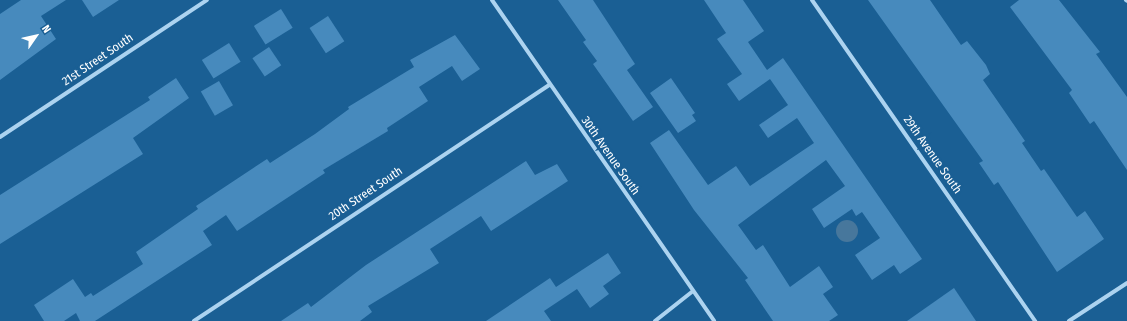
<!DOCTYPE html>
<html>
<head>
<meta charset="utf-8">
<style>
	body { margin:0 }
	#map { position:relative; width:1127px; height:321px; overflow:hidden; background:#1a5f94; font-family:"Fira Sans Condensed",sans-serif }
	div>[style] { position:absolute }
	[style*='--x'] { left:calc(var(--x)*1px); top:calc(var(--y)*1px); width:calc(var(--w)*1px); rotate:calc(var(--a)*1deg) }
	.water>* { inset:0; background:#47779c }
	.round { border-radius:50% }
	.building>* { inset:0; background:#478abd; transform-origin:0 0 }
	.minor>* { height:4px; margin:-2px; padding:0 2px; transform-origin:2px; border-radius:2px; background:#acd3f0 }
	span { translate:-50% -50%; white-space:nowrap; text-align:center; line-height:1.15; -webkit-text-stroke:4px #1a5f94; paint-order:stroke }
	.street-label { font-size:12px; color:#fff }
	.north { position:absolute; left:16px; top:16px; width:40px; height:40px; -webkit-text-stroke:3px #1a5f94; paint-order:stroke; rotate:56deg; font-size:11px; font-weight:700; line-height:16px; text-align:center; color:#fff }
	.north::after { content:''; display:block; margin:auto; width:14px; height:18px; background:#fff; clip-path:polygon(50% 0,100% 100%,50% 72%,0 100%) }
</style>
</head>
<body>
<div id="map">
	<div class="water">
		<i class="round" style="left:836px;top:220px;width:22px;height:22px"></i>
	</div>
	<div class="building">
		<i style="clip-path:polygon(21px 0,66px 0,41px 16px,56px 39px,0 80px,0 14px)"></i>
		<i style="clip-path:polygon(82px 0,119px 0,93px 17px)"></i>
		<i style="clip-path:polygon(558px 0,593px 0,635px 64px,627px 70px,653px 107px,633px 121px,593px 64px,597px 61px,583px 42px,586px 40px)"></i>
		<i style="clip-path:polygon(704px 0,743px 0,764px 31px,748px 42px,767px 70px,783px 58px,922px 259px,900px 274px,894px 265px,872px 280px,855px 255px,880px 238px,862px 212px,856px 216px,852px 209px,824px 228px,812px 209px,845px 186px,826px 160px,738px 225px,756px 250px,763px 245px,790px 287px,819px 266px,833px 287px,823px 294px,838px 315px,829px 321px,773px 321px,745px 280px,748px 278px,694px 210px,650px 143px,669px 130px,708px 185px,736px 166px,750px 186px,814px 143px,797px 118px,768px 138px,759px 125px,788px 105px,770px 79px,739px 101px,727px 84px,742px 74px,717px 39px,726px 33px)"></i>
		<i style="clip-path:polygon(868px 0,930px 0,961px 45px,967px 41px,986px 65px,990px 74px,983px 80px,1025px 141px,1022px 143px,1041px 171px,1044px 169px,1077px 217px,1085px 211px,1104px 239px,1057px 272px,998px 182px,994px 185px,979px 163px,983px 161px)"></i>
		<i style="clip-path:polygon(1019px 0,1059px 0,1100px 52px,1096px 54px,1127px 97px,1127px 170px,1094px 121px,1090px 124px,1069px 93px,1072px 90px,1010px 7px)"></i>
		<i style="left:281px;top:9px;width:22px;height:32px;rotate:58deg"></i>
		<i style="left:328px;top:16px;width:30px;height:22px;rotate:57deg"></i>
		<i style="clip-path:polygon(455px 35px,480px 69px,462px 81px,452px 66px,419px 87px,428px 101px,387px 128px,388px 131px,323px 170px,325px 173px,237px 231px,226px 215px,203px 231px,212px 245px,95px 321px,80px 321px,76px 313px,64px 321px,44px 321px,34px 305px,73px 279px,85px 297px,91px 293px,93px 296px,143px 264px,136px 252px,198px 209px,196px 206px,267px 159px,270px 163px,315px 134px,349px 109px,348px 107px,414px 67px,410px 60px)"></i>
		<i style="left:229px;top:43px;width:22px;height:32px;rotate:58deg"></i>
		<i style="left:269px;top:47px;width:22px;height:20px;rotate:56deg"></i>
		<i style="clip-path:polygon(176px 78px,189px 98px,133px 138px,143px 154px,0 244px,0 195px,150px 100px,148px 97px)"></i>
		<i style="clip-path:polygon(671px 78px,695px 113px,692px 115px,696px 121px,678px 133px,650px 93px)"></i>
		<i style="left:219px;top:81px;width:28px;height:21px;rotate:60deg"></i>
		<i style="clip-path:polygon(526px 161px,535px 175px,557px 164px,568px 181px,491px 231px,481px 216px,430px 249px,439px 263px,368px 306px,372px 312px,360px 321px,281px 321px,308px 303px,311px 307px,366px 265px)"></i>
		<i style="clip-path:polygon(608px 253px,621px 273px,603px 286px,609px 294px,590px 308px,577px 289px,544px 311px,551px 321px,486px 321px,550px 278px,556px 287px)"></i>
		<i style="clip-path:polygon(954px 288px,976px 321px,907px 321px)"></i>
	</div>
	<div class="minor">
		<i style="--x:492;--y:0;--w:390;--a:55.3"></i>
		<i style="--x:812;--y:0;--w:391;--a:55.2"></i>
		<i style="--x:1126;--y:0;--w:1;--a:45"></i>
		<i style="--x:0;--y:137;--w:248;--a:-33.5"></i>
		<i style="--x:194;--y:321;--w:426;--a:-33.6"></i>
		<i style="--x:655;--y:321;--w:48;--a:-38.3"></i>
		<i style="--x:1069;--y:321;--w:69;--a:-33.2"></i>
	</div>
	<div class="street-label">
		<span style="left:98px;top:60px;rotate:-34deg">21st Street South</span>
		<span style="left:932px;top:155px;rotate:55deg">29th Avenue South</span>
		<span style="left:610px;top:156px;rotate:55deg">30th Avenue South</span>
		<span style="left:366px;top:194px;rotate:-34deg">20th Street South</span>
	</div>
	<div class="north">N</div>
</div>
</body>
</html>
